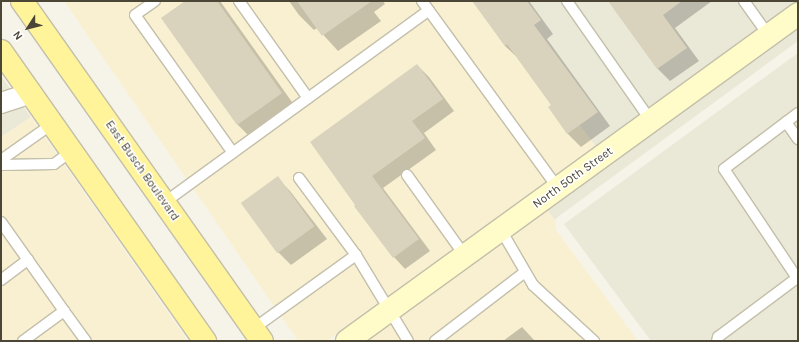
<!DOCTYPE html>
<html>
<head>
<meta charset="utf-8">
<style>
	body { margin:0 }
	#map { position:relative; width:799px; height:342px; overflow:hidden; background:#f6f4e9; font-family:Karla,sans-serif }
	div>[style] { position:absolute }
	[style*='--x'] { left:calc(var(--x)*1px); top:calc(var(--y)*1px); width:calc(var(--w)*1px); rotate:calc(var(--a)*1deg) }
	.residential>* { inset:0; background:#eae8d6 }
	.commercial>* { inset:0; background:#f9f0d2 }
	.shadow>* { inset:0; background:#0003 }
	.building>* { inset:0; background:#d9d3bd; transform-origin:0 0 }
	.roads { filter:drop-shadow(1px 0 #c3bfaa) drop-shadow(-1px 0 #c3bfaa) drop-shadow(0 1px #c3bfaa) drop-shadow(0 -1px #c3bfaa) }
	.lane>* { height:10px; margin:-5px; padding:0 5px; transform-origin:5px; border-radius:5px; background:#fff }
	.street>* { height:20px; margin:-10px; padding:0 10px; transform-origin:10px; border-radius:10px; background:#fff }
	.secondary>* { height:22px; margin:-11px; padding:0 11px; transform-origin:11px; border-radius:11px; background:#fffcca }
	.primary>* { height:22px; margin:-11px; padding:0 11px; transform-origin:11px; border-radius:11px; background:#fff499 }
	span { translate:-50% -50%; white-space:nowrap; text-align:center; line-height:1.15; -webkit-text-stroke:3px #fff; paint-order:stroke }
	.street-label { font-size:12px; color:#4b4636 }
	.frame { position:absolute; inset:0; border:2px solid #4b4636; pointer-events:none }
	.north { position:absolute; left:8px; top:8px; width:40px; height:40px; -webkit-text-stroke:3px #fff; paint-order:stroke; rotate:234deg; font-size:11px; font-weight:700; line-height:16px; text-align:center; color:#4b4636 }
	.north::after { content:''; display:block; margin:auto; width:14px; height:18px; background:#4b4636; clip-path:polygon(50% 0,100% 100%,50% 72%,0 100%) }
</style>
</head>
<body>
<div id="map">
	<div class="residential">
		<i style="clip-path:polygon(486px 1px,797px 1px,596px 147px)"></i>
		<i style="clip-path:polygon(798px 29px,798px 41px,559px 216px,555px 220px,547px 210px)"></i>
		<i style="clip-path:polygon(798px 53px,798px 341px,651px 341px,564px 224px)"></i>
		<i style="clip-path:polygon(1px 76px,31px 117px,1px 137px)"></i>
	</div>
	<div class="commercial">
		<i style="clip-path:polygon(64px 1px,486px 1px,596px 147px,327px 341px,298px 341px)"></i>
		<i style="clip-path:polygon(31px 117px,188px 341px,1px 341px,1px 137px)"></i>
		<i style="clip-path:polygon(547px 210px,555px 220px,556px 230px,638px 341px,366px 341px)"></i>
	</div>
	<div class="shadow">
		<i style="clip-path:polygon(186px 1px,220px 1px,297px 109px,253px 140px,238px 125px,162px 18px)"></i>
		<i style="clip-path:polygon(289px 1px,383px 1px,385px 4px,374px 12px,381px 21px,338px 51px,317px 28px,314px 30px,299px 15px)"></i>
		<i style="clip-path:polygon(473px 1px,529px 1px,553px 34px,547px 39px,610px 126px,581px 147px,568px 134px,549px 107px,552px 105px,519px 59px,505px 46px)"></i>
		<i style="clip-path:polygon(609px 1px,712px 1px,675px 28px,699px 61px,670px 81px,658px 69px)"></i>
		<i style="clip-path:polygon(417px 65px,429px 77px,454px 111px,424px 133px,436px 150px,383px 188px,430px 251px,405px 269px,394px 257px,355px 206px)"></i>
		<i style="clip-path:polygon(277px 178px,290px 191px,327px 239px,291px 265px,278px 252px)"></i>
		<i style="clip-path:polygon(522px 327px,535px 341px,503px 341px)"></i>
	</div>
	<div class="building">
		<i style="clip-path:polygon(185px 1px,217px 1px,282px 93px,237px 125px,161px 18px)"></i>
		<i style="clip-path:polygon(297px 1px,372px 1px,322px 36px)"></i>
		<i style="clip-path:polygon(472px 1px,527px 1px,541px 20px,534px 25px,598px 112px,567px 134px,548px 107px,551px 105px,507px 44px,505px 46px)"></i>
		<i style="clip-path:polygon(608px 1px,682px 1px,663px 15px,687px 48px,657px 69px)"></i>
		<i style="clip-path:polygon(417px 64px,443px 99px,412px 121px,425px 138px,372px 176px,419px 239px,393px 258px,354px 206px,355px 205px,310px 142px)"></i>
		<i style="left:278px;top:176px;width:62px;height:46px;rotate:54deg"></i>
	</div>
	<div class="roads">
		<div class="lane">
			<i style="--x:155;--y:1;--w:24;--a:145"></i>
			<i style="--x:135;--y:15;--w:169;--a:54.6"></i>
			<i style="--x:239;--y:1;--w:119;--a:54.6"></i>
			<i style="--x:422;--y:1;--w:231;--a:54"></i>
			<i style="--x:567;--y:1;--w:146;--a:55"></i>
			<i style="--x:744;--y:1;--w:43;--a:54.5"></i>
			<i style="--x:786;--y:122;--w:21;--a:55"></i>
			<i style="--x:1;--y:160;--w:62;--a:-35.2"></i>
			<i style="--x:1;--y:165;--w:53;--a:-1.1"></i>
			<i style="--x:54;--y:164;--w:22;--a:-36"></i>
			<i style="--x:407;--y:175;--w:100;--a:54.4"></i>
			<i style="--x:299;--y:178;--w:96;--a:53.5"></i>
			<i style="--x:356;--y:255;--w:100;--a:58.8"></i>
			<i style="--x:165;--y:202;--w:326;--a:-36"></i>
			<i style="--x:1;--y:222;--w:109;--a:54.7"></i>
			<i style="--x:501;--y:230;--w:64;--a:59.8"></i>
			<i style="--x:533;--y:285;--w:83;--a:42.6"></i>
			<i style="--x:1;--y:280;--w:34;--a:-37"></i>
			<i style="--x:253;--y:329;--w:127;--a:-35.7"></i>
			<i style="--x:23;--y:341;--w:51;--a:-36.2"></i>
			<i style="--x:64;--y:311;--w:37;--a:54"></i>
			<i style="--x:435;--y:341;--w:113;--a:-37.5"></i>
			<i style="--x:717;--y:341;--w:4;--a:-76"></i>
			<i style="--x:718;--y:337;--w:99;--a:-36.8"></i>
			<i style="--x:797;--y:278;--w:131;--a:-123.8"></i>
			<i style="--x:724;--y:169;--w:93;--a:-37.1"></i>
		</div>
		<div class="street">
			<i style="--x:1;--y:103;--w:32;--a:-18"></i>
		</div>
		<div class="secondary">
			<i style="--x:347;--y:341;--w:557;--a:-35.94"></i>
		</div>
		<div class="primary">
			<i style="--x:22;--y:1;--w:416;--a:54.8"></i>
			<i style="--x:1;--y:51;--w:355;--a:54.9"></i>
		</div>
	</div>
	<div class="street-label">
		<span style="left:142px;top:171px;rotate:55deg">East Busch Boulevard</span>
		<span style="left:573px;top:178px;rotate:-36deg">North 50th Street</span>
	</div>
	<div class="frame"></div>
	<div class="north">N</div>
</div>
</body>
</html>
